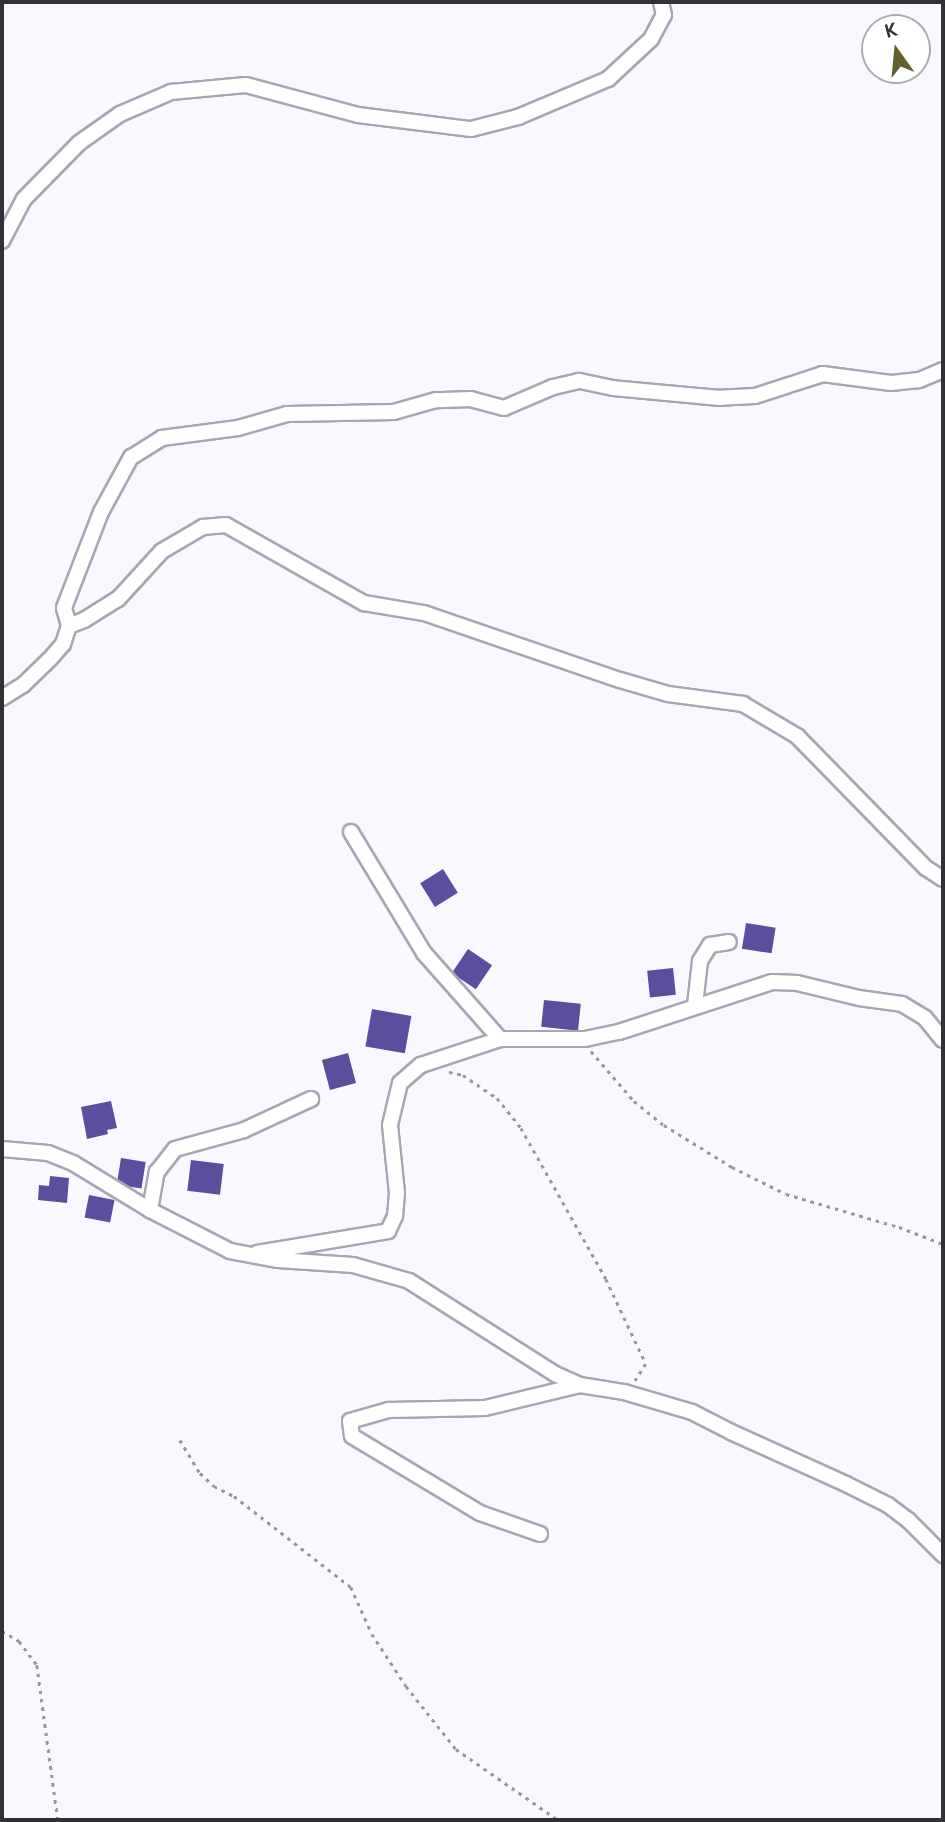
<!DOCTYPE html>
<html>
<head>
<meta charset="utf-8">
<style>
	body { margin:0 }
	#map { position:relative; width:945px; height:1822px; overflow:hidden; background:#f9f8fe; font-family:"Space Grotesk",sans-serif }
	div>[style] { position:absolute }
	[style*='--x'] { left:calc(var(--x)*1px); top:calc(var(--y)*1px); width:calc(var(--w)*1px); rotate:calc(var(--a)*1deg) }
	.building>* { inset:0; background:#5d4e9d; transform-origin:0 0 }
	.path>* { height:2.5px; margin-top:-1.25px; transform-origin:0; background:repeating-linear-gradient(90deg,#98979d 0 3.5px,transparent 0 8.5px) }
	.roads { filter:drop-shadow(2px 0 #a7a6b4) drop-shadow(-2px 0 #a7a6b4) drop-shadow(0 2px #a7a6b4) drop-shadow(0 -2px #a7a6b4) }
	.minor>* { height:14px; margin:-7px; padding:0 7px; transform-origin:7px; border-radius:7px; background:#fff }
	span { translate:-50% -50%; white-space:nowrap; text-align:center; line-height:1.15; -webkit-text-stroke:7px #fff; paint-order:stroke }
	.frame { position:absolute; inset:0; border:4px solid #323137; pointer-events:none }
	.north { position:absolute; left:861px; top:14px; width:70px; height:70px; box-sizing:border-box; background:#fff; border:2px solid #adadaf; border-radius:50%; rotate:345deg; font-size:19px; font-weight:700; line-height:28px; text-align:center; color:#323137 }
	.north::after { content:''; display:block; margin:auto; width:24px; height:32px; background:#60612e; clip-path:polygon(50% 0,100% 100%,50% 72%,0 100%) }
</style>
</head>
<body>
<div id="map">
	<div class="building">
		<i style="left:443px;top:869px;width:28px;height:27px;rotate:58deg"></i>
		<i style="left:746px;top:923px;width:30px;height:26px;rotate:9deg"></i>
		<i style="left:468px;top:949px;width:29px;height:29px;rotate:34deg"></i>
		<i style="left:673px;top:968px;width:27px;height:26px;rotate:84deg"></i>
		<i style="left:544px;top:1000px;width:37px;height:27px;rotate:6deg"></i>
		<i style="left:372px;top:1009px;width:40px;height:38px;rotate:10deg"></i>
		<i style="left:348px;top:1053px;width:31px;height:27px;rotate:75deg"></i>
		<i style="clip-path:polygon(111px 1101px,117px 1128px,107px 1130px,108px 1134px,87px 1139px,81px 1107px)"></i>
		<i style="left:121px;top:1158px;width:25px;height:27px;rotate:9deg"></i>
		<i style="left:191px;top:1160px;width:33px;height:31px;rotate:7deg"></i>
		<i style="clip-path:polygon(50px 1176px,69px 1178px,67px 1203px,38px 1200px,39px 1185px,49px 1186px)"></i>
		<i style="left:89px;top:1195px;width:26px;height:23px;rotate:11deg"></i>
	</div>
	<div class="path">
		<i style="--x:591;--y:1051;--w:66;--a:49.3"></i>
		<i style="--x:634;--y:1101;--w:38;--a:39"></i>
		<i style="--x:664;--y:1125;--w:80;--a:31.7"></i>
		<i style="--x:732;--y:1167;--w:60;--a:26.6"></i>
		<i style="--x:786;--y:1194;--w:118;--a:16.3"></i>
		<i style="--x:899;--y:1227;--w:47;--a:21.1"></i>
		<i style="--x:449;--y:1072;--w:14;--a:12"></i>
		<i style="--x:463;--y:1075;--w:41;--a:34.1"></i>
		<i style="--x:497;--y:1098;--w:38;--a:51"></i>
		<i style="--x:521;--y:1128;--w:173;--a:60.6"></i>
		<i style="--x:606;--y:1279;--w:94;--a:64.8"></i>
		<i style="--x:646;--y:1364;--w:20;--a:123"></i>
		<i style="--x:180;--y:1440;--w:39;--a:59"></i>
		<i style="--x:200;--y:1473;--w:19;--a:43"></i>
		<i style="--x:214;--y:1486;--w:22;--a:27"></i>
		<i style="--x:234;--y:1496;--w:148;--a:37.9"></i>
		<i style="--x:351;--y:1587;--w:51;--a:65.9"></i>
		<i style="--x:372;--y:1634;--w:62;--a:56.8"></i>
		<i style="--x:406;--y:1686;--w:80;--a:51.6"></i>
		<i style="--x:456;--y:1749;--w:124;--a:34.8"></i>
		<i style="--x:2;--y:1631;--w:20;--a:30"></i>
		<i style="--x:19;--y:1641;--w:30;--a:53"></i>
		<i style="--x:37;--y:1665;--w:156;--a:82.3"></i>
	</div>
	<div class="roads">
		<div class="minor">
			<i style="--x:2;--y:241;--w:47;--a:-62.4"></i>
			<i style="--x:24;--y:199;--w:78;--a:-45.5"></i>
			<i style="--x:79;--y:143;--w:50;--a:-35.3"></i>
			<i style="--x:120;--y:114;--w:56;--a:-23.3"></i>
			<i style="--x:171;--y:92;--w:75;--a:-5.3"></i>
			<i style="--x:246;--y:85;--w:116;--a:15"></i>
			<i style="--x:358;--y:115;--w:114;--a:7.1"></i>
			<i style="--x:471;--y:129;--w:49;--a:-14.3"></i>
			<i style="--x:518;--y:117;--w:98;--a:-22.9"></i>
			<i style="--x:608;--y:79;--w:59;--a:-42.9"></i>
			<i style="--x:651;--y:39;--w:27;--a:-62"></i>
			<i style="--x:664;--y:15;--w:13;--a:-103"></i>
			<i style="--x:943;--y:370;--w:26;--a:157"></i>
			<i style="--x:919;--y:380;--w:28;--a:174"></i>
			<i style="--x:891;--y:383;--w:69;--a:-172.5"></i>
			<i style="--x:823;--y:374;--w:71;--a:162.1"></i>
			<i style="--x:755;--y:396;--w:35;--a:177"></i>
			<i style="--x:720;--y:398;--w:107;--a:-174.7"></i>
			<i style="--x:613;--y:388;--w:35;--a:-168"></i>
			<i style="--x:579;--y:381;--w:27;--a:167"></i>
			<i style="--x:553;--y:387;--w:53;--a:156.8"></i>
			<i style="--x:504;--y:408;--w:34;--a:-165"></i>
			<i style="--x:471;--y:399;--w:35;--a:178"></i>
			<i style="--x:436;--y:400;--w:44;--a:164.1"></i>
			<i style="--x:394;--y:412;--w:107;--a:178.9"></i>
			<i style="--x:287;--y:414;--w:51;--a:164.1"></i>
			<i style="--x:238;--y:428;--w:77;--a:172.5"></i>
			<i style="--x:162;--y:438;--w:36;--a:148"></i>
			<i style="--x:131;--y:457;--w:63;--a:118.6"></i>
			<i style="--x:101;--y:512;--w:103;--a:111.1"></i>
			<i style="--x:64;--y:608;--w:19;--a:74"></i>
			<i style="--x:69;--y:626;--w:16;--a:-22"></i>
			<i style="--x:84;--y:620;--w:40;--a:-32"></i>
			<i style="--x:118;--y:599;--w:65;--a:-47.5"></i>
			<i style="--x:162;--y:551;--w:48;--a:-30.3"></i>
			<i style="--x:203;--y:527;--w:23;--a:-5"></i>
			<i style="--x:226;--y:525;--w:159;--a:29.5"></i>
			<i style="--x:364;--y:603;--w:61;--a:9.5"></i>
			<i style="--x:424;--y:613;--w:207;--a:18.9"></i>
			<i style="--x:620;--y:680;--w:50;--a:16.3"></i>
			<i style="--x:668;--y:694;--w:76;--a:7.6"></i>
			<i style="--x:743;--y:704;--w:63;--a:30.7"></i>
			<i style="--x:797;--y:736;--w:185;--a:45.7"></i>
			<i style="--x:926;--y:868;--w:20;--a:33"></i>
			<i style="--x:2;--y:698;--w:25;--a:-32"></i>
			<i style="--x:23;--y:685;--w:37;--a:-44"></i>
			<i style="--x:50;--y:659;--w:20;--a:-49"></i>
			<i style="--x:63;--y:644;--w:19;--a:-72"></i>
			<i style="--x:351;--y:832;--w:141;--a:58.9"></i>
			<i style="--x:424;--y:953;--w:115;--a:48.5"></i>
			<i style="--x:695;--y:1005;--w:44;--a:-83.5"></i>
			<i style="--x:700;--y:961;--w:19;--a:-58"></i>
			<i style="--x:710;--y:945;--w:19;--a:-9"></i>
			<i style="--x:2;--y:1149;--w:46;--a:5"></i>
			<i style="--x:48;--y:1153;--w:27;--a:22"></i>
			<i style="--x:73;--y:1163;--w:90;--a:31.4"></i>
			<i style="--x:150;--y:1210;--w:90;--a:27.1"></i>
			<i style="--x:230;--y:1251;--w:49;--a:10.6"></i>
			<i style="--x:278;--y:1260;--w:75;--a:3.8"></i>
			<i style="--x:353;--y:1265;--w:58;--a:15.9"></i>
			<i style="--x:409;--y:1281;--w:173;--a:32.5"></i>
			<i style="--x:555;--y:1374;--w:27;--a:24"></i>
			<i style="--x:580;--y:1385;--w:45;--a:9"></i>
			<i style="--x:624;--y:1392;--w:71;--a:16.4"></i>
			<i style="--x:692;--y:1412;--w:44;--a:27.1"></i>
			<i style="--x:731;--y:1432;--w:126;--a:24.3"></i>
			<i style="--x:846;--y:1484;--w:47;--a:26.6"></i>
			<i style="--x:888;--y:1505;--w:26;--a:37"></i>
			<i style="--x:909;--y:1521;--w:48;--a:45"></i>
			<i style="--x:150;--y:1210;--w:39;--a:-80"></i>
			<i style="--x:157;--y:1172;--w:29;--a:-52"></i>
			<i style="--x:175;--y:1149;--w:72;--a:-15.4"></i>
			<i style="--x:244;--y:1130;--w:74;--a:-24.8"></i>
			<i style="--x:257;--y:1253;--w:133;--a:-9.5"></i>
			<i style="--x:388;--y:1231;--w:17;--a:-65"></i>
			<i style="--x:395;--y:1216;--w:23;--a:-85"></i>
			<i style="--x:397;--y:1193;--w:68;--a:-95.9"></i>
			<i style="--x:390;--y:1125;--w:43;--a:-76.6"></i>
			<i style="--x:400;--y:1083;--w:28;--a:-41"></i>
			<i style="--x:421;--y:1065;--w:83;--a:-18.2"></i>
			<i style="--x:500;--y:1039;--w:85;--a:0"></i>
			<i style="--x:585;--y:1039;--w:35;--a:-12"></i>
			<i style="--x:619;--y:1032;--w:161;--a:-18.1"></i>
			<i style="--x:772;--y:982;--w:25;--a:2"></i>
			<i style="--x:797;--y:983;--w:64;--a:13.6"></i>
			<i style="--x:859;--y:998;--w:43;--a:7.9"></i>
			<i style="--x:902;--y:1004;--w:27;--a:31"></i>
			<i style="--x:925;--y:1018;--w:28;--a:51"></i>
			<i style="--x:540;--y:1534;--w:64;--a:-160.7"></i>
			<i style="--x:480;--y:1513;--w:149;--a:-149"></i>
			<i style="--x:352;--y:1436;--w:15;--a:-98"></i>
			<i style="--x:350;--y:1421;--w:41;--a:-15.8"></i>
			<i style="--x:389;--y:1410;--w:96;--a:-1.2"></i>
			<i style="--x:485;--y:1408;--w:98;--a:-13.6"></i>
		</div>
	</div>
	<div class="frame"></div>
	<div class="north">K</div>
</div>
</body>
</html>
